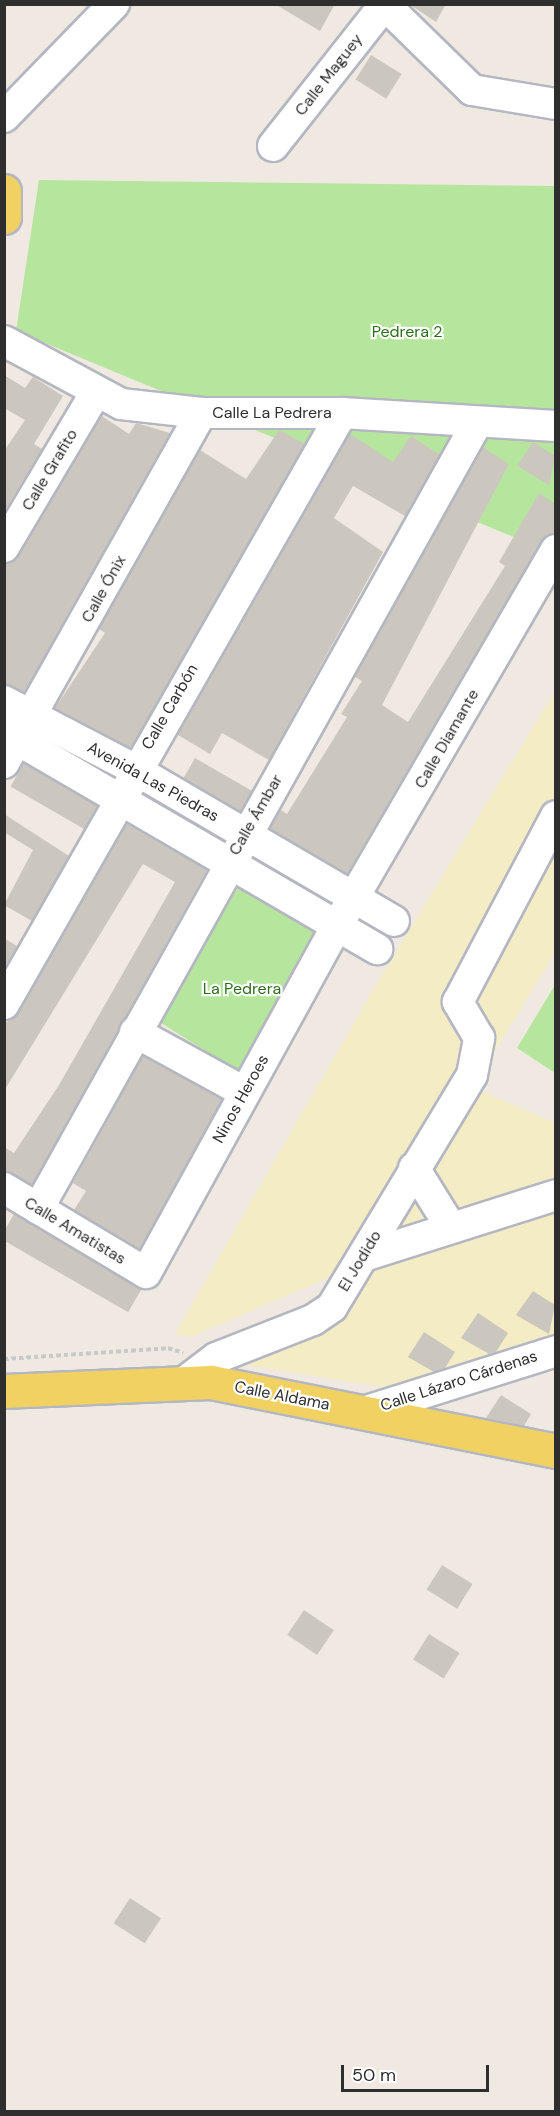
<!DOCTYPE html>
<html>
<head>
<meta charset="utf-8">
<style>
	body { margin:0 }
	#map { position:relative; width:560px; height:2116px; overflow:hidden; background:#efe9e1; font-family:"DM Sans",sans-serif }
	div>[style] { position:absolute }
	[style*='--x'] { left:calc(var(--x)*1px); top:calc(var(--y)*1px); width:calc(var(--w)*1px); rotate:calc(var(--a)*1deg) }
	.green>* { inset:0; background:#b6e59e; transform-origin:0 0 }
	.sand>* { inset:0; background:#f3ecc5 }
	.building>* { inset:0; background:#cbc7bf; transform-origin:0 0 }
	.path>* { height:4px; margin-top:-2px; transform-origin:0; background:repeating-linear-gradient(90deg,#c9c9c9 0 4.5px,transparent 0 7.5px) }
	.roads { filter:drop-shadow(2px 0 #b4b7c1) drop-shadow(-2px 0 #b4b7c1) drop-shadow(0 2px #b4b7c1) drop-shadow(0 -2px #b4b7c1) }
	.minor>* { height:30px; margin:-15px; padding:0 15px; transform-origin:15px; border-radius:15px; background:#fff }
	.major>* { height:33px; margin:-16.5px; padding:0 16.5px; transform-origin:16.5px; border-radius:16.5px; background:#f2d163 }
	span { translate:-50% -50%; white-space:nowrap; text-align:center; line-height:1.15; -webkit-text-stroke:4.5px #fff; paint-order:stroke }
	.street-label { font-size:16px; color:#2e2e2e }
	.park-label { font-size:16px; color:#2c6e1b }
	.frame { position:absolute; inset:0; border:6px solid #2e2e2e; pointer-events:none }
	.scale { position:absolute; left:341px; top:2065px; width:148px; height:27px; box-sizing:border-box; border:3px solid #2e2e2e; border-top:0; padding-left:8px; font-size:18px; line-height:21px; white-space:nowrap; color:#2e2e2e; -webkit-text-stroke:4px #fff; paint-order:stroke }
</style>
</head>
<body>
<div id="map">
	<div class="green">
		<i style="clip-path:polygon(39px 180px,555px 186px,555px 554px,16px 331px)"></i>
		<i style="left:240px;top:885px;width:110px;height:159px;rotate:32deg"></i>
		<i style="clip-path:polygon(555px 985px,555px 1073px,517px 1048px)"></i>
	</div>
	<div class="sand">
		<i style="clip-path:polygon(555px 691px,555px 953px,473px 1087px,555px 1123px,555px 1333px,384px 1387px,234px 1363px,232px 1354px,365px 1262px,190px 1337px,175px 1334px,369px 997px)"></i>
	</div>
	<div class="building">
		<i style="clip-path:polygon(275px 4px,335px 4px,320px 31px)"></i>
		<i style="clip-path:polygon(409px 4px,446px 4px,436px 22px)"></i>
		<i style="left:371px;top:55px;width:36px;height:29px;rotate:32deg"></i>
		<i style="clip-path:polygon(4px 375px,25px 388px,33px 377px,63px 396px,34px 444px,42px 449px,4px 512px,4px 451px,25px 420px,4px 408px)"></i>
		<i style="clip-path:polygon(102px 416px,129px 434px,136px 423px,170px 433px,24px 692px,4px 684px,4px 564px,19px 556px)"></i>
		<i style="clip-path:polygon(279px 430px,305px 444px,131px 748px,55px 708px,105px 633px,99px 629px,200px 450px,246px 479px)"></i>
		<i style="clip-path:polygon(350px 434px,393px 462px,411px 436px,440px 455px,405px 516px,353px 486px,334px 518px,383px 552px,269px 760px,222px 733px,210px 754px,178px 735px)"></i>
		<i style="clip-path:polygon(533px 442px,555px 456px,549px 485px,517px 466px)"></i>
		<i style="clip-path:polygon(483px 447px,509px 464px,382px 705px,408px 722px,505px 566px,499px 562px,539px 493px,555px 504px,555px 533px,541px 541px,347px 874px,270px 829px,281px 810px,287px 814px,347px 717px,341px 714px,362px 681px,355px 677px)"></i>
		<i style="left:195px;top:758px;width:66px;height:23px;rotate:30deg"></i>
		<i style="left:24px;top:763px;width:85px;height:27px;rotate:30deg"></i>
		<i style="clip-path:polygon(4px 814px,69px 856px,32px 921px,4px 905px,33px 850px,4px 832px)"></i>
		<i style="clip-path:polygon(127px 824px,207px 870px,32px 1185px,4px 1171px,4px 1147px,14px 1153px,59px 1085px,175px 882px,143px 864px,4px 1091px,4px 1024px,19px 1013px)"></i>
		<i style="clip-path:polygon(4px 938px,17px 946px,4px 968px)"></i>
		<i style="clip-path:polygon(143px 1056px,222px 1099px,140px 1249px,74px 1210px,86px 1191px,73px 1183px)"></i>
		<i style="left:14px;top:1214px;width:148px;height:28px;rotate:30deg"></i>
		<i style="clip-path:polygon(533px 1291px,555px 1305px,549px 1334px,516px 1315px)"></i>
		<i style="clip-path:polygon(478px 1313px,508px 1333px,496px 1352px,489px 1354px,461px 1338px)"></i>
		<i style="clip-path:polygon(424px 1332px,455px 1352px,445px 1368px,434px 1372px,408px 1357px)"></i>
		<i style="clip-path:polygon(501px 1395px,531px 1414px,524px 1426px,486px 1418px)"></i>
		<i style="left:442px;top:1565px;width:36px;height:29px;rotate:32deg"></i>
		<i style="left:304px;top:1610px;width:36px;height:30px;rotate:34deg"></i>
		<i style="left:429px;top:1634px;width:36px;height:30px;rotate:32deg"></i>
		<i style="left:130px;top:1898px;width:37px;height:30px;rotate:33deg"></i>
	</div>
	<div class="path">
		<i style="--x:4;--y:1359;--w:164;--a:-3.8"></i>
		<i style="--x:168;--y:1348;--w:16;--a:18"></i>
	</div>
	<div class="roads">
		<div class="minor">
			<i style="--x:384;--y:4;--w:123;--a:44.3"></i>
			<i style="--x:472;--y:90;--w:85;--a:9.5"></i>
			<i style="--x:4;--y:117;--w:158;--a:-45.8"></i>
			<i style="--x:273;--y:146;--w:181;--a:-51.7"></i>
			<i style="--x:4;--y:341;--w:133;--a:28.3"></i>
			<i style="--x:121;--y:404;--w:81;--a:6.4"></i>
			<i style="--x:201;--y:413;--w:141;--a:0"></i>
			<i style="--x:342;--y:413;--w:214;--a:3.5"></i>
			<i style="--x:4;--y:547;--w:178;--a:-59.3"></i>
			<i style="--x:4;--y:701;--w:147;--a:27.6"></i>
			<i style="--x:134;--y:769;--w:301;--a:30.3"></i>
			<i style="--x:4;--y:732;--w:432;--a:30.2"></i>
			<i style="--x:4;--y:763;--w:402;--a:-60.6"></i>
			<i style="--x:4;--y:1004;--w:681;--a:-60.23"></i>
			<i style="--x:135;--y:1032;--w:124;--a:28.8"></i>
			<i style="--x:414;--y:1168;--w:68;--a:58.2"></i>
			<i style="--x:4;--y:1188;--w:165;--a:30.9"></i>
			<i style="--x:146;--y:1273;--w:396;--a:-61.2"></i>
			<i style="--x:337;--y:926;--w:435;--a:-59.8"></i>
			<i style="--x:38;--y:1209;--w:900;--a:-60.82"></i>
			<i style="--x:364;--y:1256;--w:201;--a:-17.6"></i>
			<i style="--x:187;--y:1380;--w:36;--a:-37"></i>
			<i style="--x:216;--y:1358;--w:104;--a:-21.4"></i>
			<i style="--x:313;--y:1320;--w:23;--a:-34"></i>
			<i style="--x:332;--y:1307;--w:271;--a:-58.9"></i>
			<i style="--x:472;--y:1075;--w:38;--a:-79"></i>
			<i style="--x:479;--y:1038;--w:42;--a:-120.3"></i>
			<i style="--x:458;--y:1002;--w:210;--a:-62.2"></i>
			<i style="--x:363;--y:1412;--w:202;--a:-17.5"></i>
		</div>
		<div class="major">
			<i style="--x:4;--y:191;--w:26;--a:90"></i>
			<i style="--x:4;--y:1391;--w:207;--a:-2.5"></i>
			<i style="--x:211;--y:1382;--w:352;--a:11.3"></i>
		</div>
	</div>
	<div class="street-label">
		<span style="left:329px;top:75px;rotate:-52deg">Calle Maguey</span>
		<span style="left:272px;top:413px">Calle La Pedrera</span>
		<span style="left:50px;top:470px;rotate:-59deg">Calle Grafito</span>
		<span style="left:104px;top:589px;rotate:-61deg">Calle Ónix</span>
		<span style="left:170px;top:707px;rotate:-60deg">Calle Carbón</span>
		<span style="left:447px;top:739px;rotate:-60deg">Calle Diamante</span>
		<span style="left:153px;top:782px;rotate:29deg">Avenida Las Piedras</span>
		<span style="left:256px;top:815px;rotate:-60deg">Calle Ámbar</span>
		<span style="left:241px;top:1099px;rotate:-61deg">Ninos Heroes</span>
		<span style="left:75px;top:1231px;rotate:31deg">Calle Amatistas</span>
		<span style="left:360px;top:1261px;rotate:-59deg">El Jodido</span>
		<span style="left:459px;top:1381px;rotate:-18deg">Calle Lázaro Cárdenas</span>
		<span style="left:282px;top:1396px;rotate:11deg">Calle Aldama</span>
	</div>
	<div class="park-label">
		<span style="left:407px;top:332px">Pedrera 2</span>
		<span style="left:242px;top:989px">La Pedrera</span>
	</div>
	<div class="frame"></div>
	<div class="scale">50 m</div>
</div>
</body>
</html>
